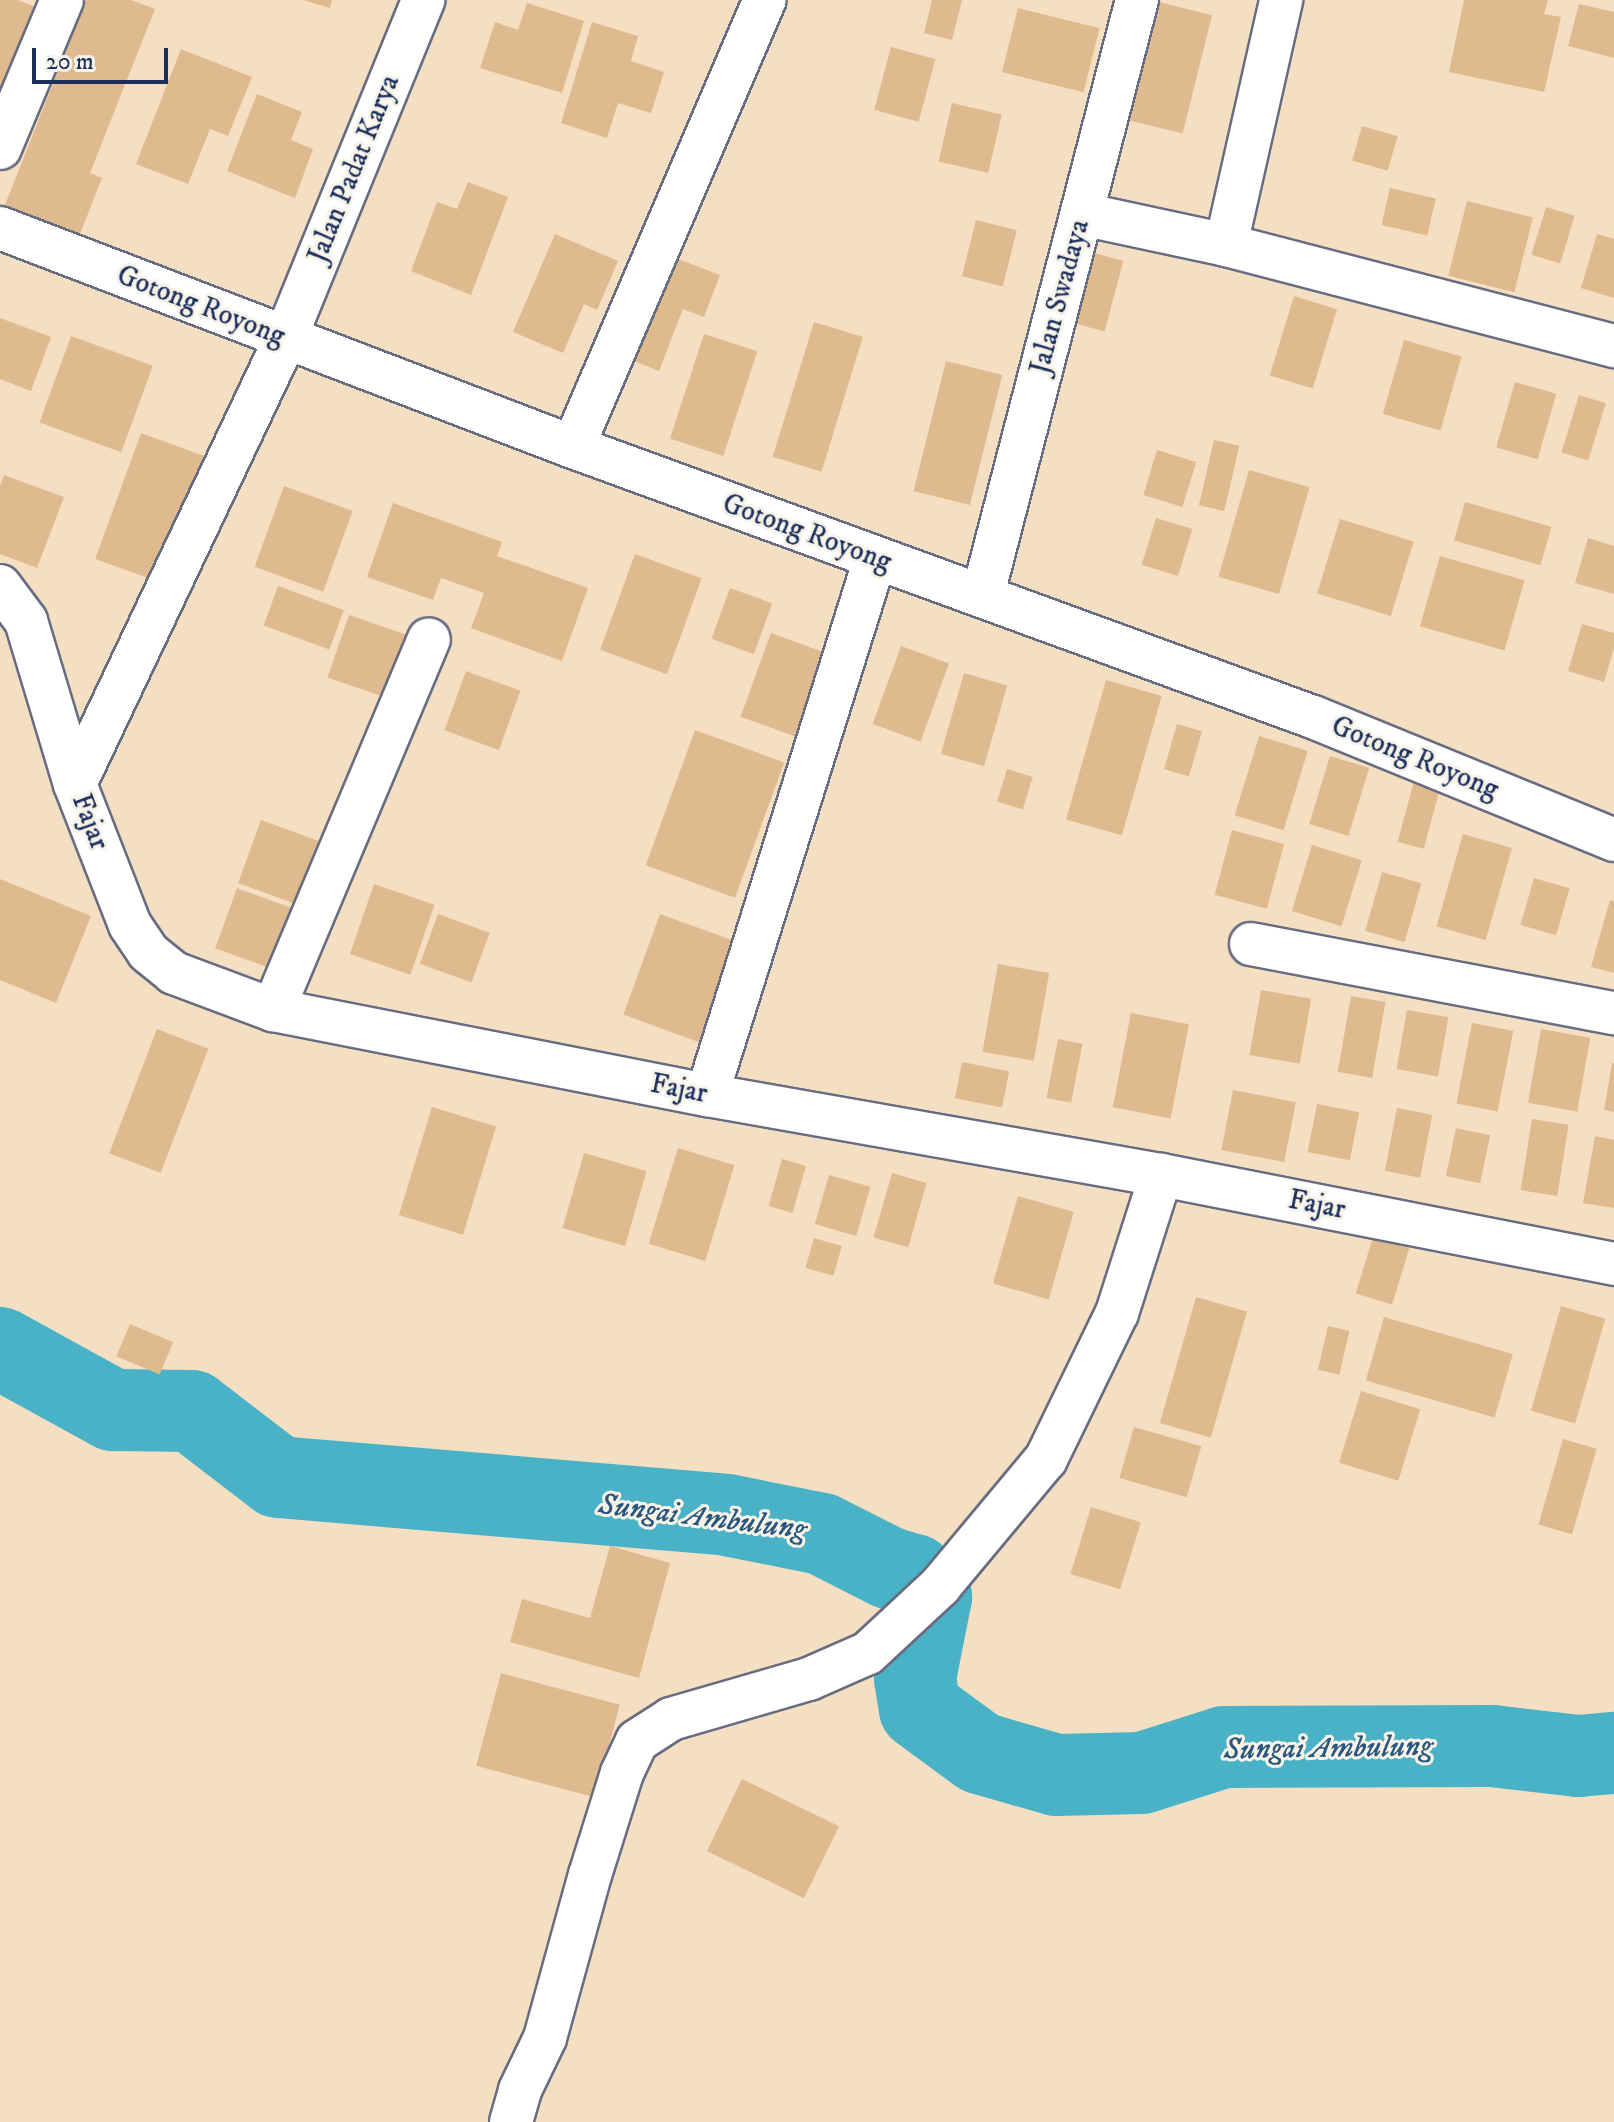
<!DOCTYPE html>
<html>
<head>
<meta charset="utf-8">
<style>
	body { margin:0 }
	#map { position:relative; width:1614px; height:2122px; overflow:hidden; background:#f4dfc3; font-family:"IM FELL DW Pica",serif }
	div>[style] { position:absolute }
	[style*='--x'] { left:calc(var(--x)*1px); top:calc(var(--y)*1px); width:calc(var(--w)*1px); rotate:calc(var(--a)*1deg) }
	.river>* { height:82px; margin:-41px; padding:0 41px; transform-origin:41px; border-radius:41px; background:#49b2c7 }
	.building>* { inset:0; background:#dfba8e; transform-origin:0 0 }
	.roads { filter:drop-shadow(2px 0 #676d81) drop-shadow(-2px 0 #676d81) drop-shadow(0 2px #676d81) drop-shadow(0 -2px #676d81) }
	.street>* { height:42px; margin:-21px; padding:0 21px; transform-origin:21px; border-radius:21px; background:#fff }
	span { translate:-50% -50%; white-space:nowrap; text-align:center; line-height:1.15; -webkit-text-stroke:6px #f7f3e8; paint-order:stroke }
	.street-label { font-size:28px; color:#1b2f5e }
	.water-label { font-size:30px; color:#29567e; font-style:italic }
	.scale { position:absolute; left:32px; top:48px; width:136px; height:36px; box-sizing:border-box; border:4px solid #1b2f5e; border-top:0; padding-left:10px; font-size:24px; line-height:28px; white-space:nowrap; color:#1b2f5e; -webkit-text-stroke:6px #f7f3e8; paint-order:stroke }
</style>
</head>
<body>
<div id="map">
	<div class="river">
		<i style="--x:0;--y:1348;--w:129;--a:28.8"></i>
		<i style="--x:113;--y:1410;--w:79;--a:0.7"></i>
		<i style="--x:192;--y:1411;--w:108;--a:37.5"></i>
		<i style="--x:278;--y:1477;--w:451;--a:4.8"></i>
		<i style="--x:727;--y:1515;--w:97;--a:11.3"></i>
		<i style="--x:822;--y:1534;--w:75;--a:26.9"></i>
		<i style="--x:889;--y:1568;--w:26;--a:16"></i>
		<i style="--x:914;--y:1575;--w:28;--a:52"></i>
		<i style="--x:931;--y:1597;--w:83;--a:101.2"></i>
		<i style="--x:915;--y:1678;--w:31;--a:81"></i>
		<i style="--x:920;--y:1709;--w:74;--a:36.3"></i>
		<i style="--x:980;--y:1753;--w:79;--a:16.1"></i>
		<i style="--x:1056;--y:1775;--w:86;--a:-1.3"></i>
		<i style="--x:1142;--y:1773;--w:86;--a:-17.6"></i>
		<i style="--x:1224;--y:1747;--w:268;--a:-0.2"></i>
		<i style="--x:1492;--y:1746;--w:87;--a:6.6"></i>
		<i style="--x:1578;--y:1756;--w:36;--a:-5"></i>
	</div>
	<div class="building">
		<i style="clip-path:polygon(0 0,18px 0,45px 11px,0 120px)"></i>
		<i style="clip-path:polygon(86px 0,131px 0,155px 9px,90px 173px,102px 178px,78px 239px,3px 210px)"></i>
		<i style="clip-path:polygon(303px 0,332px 0,330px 8px)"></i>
		<i style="clip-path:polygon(932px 0,962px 0,952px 40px,924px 33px)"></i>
		<i style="left:1151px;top:0;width:63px;height:122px;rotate:14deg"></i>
		<i style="clip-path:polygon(1464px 0,1548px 0,1544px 14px,1561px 17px,1544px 92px,1449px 72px)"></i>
		<i style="clip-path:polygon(527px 3px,584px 21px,562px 93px,480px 68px,495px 22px,518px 30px)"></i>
		<i style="clip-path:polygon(1579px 4px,1614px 12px,1614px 58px,1568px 46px)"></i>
		<i style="left:1018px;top:8px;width:84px;height:66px;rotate:14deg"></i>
		<i style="clip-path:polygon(592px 22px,638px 36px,631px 61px,664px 72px,651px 113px,618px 103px,607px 138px,561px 123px)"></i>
		<i style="left:891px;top:47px;width:46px;height:65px;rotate:15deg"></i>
		<i style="clip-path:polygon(181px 49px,252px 77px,228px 136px,210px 129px,188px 184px,136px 164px)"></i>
		<i style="clip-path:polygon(257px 94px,302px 112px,291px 140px,313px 149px,295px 198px,227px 171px)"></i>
		<i style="left:952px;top:103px;width:51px;height:60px;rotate:13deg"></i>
		<i style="left:1362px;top:126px;width:37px;height:36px;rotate:16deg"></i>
		<i style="clip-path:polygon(468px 182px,508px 197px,471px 295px,411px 271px,437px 202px,457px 209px)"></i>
		<i style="left:1390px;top:188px;width:47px;height:38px;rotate:13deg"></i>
		<i style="left:1467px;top:201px;width:68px;height:77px;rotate:14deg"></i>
		<i style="left:1546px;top:207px;width:30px;height:50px;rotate:17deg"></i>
		<i style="left:976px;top:220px;width:42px;height:58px;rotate:14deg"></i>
		<i style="clip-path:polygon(555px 234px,618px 261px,597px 310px,584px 304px,563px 353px,513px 332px)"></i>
		<i style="clip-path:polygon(1597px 234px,1614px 239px,1614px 298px,1581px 288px)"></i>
		<i style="left:1079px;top:249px;width:46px;height:73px;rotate:15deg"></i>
		<i style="clip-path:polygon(665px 254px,720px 275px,704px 317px,683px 309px,659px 371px,624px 357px)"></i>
		<i style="left:1294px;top:296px;width:45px;height:83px;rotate:17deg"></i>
		<i style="clip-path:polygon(0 318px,51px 337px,31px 391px,0 379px)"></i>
		<i style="left:814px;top:322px;width:51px;height:141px;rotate:17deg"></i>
		<i style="left:704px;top:334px;width:56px;height:110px;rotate:18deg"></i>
		<i style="left:71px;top:336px;width:87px;height:92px;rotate:20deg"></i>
		<i style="left:1404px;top:340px;width:60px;height:77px;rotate:16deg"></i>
		<i style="left:946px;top:361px;width:58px;height:134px;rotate:14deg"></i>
		<i style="left:1515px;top:382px;width:43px;height:68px;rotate:16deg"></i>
		<i style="left:1579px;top:395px;width:28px;height:60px;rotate:17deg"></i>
		<i style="left:141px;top:433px;width:70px;height:134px;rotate:20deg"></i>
		<i style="left:1214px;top:440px;width:26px;height:67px;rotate:13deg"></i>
		<i style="left:1157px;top:450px;width:41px;height:47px;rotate:17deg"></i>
		<i style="left:1249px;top:470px;width:63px;height:111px;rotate:16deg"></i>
		<i style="clip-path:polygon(4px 475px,64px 497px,37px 568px,0 554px,0 486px)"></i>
		<i style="left:284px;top:486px;width:73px;height:86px;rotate:20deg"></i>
		<i style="left:1465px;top:502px;width:90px;height:40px;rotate:16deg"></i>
		<i style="clip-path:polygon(393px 503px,502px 542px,497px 556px,588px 588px,562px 661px,471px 628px,484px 593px,441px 578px,433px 600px,367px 577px)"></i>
		<i style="left:1156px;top:518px;width:38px;height:49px;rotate:17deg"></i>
		<i style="left:1340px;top:519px;width:77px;height:78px;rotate:17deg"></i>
		<i style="clip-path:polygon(1588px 538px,1614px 546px,1614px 594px,1575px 583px)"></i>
		<i style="left:635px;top:554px;width:71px;height:102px;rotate:20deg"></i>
		<i style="left:1440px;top:556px;width:88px;height:73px;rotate:16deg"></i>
		<i style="left:278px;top:586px;width:70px;height:42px;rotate:20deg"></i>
		<i style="left:730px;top:588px;width:45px;height:54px;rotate:20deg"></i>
		<i style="left:349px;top:615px;width:71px;height:66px;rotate:19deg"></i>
		<i style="clip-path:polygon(1582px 624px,1614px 633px,1614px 648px,1604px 682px,1568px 671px)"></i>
		<i style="left:771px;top:633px;width:61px;height:89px;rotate:20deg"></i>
		<i style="left:901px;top:646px;width:51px;height:83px;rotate:20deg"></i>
		<i style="left:466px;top:671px;width:58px;height:63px;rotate:20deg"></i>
		<i style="left:964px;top:673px;width:45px;height:84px;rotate:16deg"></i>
		<i style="left:1106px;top:680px;width:58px;height:145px;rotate:16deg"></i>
		<i style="left:1177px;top:724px;width:26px;height:47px;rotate:16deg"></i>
		<i style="left:695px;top:730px;width:95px;height:144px;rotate:20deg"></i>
		<i style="left:1259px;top:736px;width:51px;height:83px;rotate:17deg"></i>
		<i style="left:1330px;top:756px;width:41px;height:71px;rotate:17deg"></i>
		<i style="left:1007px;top:769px;width:27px;height:34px;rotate:17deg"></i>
		<i style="left:1414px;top:781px;width:27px;height:63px;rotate:15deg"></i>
		<i style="left:261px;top:820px;width:74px;height:67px;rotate:20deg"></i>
		<i style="left:1232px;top:830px;width:54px;height:67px;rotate:15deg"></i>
		<i style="left:1463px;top:834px;width:51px;height:96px;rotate:16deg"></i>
		<i style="left:1312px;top:845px;width:52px;height:69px;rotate:17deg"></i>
		<i style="left:1382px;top:872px;width:41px;height:61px;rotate:16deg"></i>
		<i style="left:1534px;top:878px;width:37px;height:49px;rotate:16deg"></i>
		<i style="clip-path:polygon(0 879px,91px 916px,56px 1003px,0 980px)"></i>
		<i style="left:374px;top:884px;width:64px;height:74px;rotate:19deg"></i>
		<i style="left:237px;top:888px;width:73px;height:64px;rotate:20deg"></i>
		<i style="clip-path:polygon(1610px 900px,1614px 901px,1614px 973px,1591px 967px)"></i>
		<i style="left:438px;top:914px;width:55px;height:53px;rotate:20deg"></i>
		<i style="left:660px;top:914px;width:91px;height:107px;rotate:20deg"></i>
		<i style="left:998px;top:964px;width:52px;height:89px;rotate:10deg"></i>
		<i style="left:1261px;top:990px;width:51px;height:66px;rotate:10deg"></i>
		<i style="left:1351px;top:996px;width:35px;height:77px;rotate:10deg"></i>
		<i style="left:1407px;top:1010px;width:42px;height:60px;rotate:10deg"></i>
		<i style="left:1131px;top:1013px;width:59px;height:96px;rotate:11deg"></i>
		<i style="left:1472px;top:1023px;width:42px;height:82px;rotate:11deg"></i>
		<i style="left:157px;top:1029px;width:55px;height:133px;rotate:21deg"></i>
		<i style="left:1541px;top:1029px;width:50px;height:75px;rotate:10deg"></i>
		<i style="left:1058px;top:1039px;width:25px;height:60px;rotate:11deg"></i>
		<i style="left:962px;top:1062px;width:48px;height:37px;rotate:11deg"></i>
		<i style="clip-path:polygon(1612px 1063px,1614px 1063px,1614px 1112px,1604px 1110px)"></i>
		<i style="left:1233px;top:1090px;width:64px;height:61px;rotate:11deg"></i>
		<i style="left:1317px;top:1104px;width:43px;height:49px;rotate:11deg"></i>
		<i style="left:432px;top:1107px;width:67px;height:113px;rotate:17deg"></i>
		<i style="left:1397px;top:1108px;width:36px;height:64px;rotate:11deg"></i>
		<i style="left:1532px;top:1119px;width:37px;height:72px;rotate:9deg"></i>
		<i style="left:1456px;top:1128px;width:35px;height:49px;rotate:12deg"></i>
		<i style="clip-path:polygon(1595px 1136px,1614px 1140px,1614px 1208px,1583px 1203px)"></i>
		<i style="left:678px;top:1148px;width:59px;height:100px;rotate:17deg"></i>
		<i style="left:584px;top:1153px;width:65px;height:78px;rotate:16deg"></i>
		<i style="left:782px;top:1159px;width:25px;height:49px;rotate:16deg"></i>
		<i style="left:892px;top:1173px;width:36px;height:67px;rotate:16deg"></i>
		<i style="left:829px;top:1175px;width:43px;height:51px;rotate:16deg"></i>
		<i style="left:1018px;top:1196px;width:58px;height:91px;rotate:16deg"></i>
		<i style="left:1373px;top:1237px;width:38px;height:59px;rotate:17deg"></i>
		<i style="left:814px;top:1238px;width:29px;height:31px;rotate:16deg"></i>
		<i style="left:1196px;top:1297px;width:53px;height:131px;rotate:16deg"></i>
		<i style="left:1561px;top:1306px;width:46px;height:109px;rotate:16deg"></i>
		<i style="left:1384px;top:1317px;width:134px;height:66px;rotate:16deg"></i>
		<i style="left:130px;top:1324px;width:47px;height:35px;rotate:23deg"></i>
		<i style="left:1328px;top:1326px;width:22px;height:45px;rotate:13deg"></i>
		<i style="left:1361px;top:1391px;width:62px;height:75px;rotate:17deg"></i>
		<i style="left:1134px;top:1427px;width:70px;height:53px;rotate:16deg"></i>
		<i style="left:1563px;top:1439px;width:35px;height:89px;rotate:16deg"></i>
		<i style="left:1091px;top:1507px;width:52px;height:70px;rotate:17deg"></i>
		<i style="clip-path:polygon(610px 1546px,670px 1563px,639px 1678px,510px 1642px,522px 1599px,590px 1618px)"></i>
		<i style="left:501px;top:1673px;width:123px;height:96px;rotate:15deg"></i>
		<i style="left:742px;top:1779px;width:108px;height:80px;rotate:26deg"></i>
	</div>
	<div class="roads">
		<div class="street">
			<i style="--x:0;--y:148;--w:160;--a:-67.3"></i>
			<i style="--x:1082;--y:214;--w:147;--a:12.1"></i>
			<i style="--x:1226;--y:245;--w:401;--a:14.6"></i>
			<i style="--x:0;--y:228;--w:613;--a:20.92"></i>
			<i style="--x:573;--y:447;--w:788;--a:20.05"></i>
			<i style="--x:1313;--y:717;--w:325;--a:22.2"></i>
			<i style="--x:1226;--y:245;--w:251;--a:-77.3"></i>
			<i style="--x:573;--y:447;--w:486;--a:-66.8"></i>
			<i style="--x:0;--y:586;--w:44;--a:53.4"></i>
			<i style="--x:26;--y:621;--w:170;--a:73.3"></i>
			<i style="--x:75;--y:784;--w:151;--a:68.7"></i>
			<i style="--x:130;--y:925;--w:32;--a:56"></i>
			<i style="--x:148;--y:952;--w:33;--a:39"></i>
			<i style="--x:174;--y:973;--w:106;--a:20.5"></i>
			<i style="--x:273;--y:1010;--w:442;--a:11.1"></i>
			<i style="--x:707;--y:1095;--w:461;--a:10"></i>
			<i style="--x:1161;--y:1175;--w:462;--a:11.1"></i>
			<i style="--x:983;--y:594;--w:614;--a:-75.47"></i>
			<i style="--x:75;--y:784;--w:492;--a:-64.7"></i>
			<i style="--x:285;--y:339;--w:366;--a:-67.8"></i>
			<i style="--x:1251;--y:944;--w:369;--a:10.8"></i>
			<i style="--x:273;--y:1010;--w:402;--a:-67.2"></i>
			<i style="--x:707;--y:1095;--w:562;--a:-72.6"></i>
			<i style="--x:511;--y:2122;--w:33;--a:-74"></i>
			<i style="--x:520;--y:2090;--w:58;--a:-64.3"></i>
			<i style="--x:545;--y:2038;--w:169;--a:-74.6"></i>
			<i style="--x:590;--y:1875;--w:107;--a:-72.6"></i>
			<i style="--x:622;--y:1773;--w:35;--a:-65"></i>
			<i style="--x:637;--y:1741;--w:40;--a:-32.9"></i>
			<i style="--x:671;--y:1719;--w:144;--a:-16.2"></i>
			<i style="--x:809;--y:1679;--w:64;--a:-23.8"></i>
			<i style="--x:868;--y:1653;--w:98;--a:-42.9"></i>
			<i style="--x:940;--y:1586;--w:165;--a:-50.2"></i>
			<i style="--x:1046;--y:1459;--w:162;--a:-64.1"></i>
			<i style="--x:1117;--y:1313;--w:145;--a:-72.3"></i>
		</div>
	</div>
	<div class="street-label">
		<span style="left:354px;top:169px;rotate:-68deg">Jalan Padat Karya</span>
		<span style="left:1060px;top:297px;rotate:-75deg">Jalan Swadaya</span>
		<span style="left:201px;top:306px;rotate:21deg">Gotong Royong</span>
		<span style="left:807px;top:533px;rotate:20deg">Gotong Royong</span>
		<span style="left:1415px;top:758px;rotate:22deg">Gotong Royong</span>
		<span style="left:90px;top:822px;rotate:69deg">Fajar</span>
		<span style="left:679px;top:1089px;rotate:11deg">Fajar</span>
		<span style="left:1317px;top:1205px;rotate:11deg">Fajar</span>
	</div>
	<div class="water-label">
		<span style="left:702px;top:1518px;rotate:7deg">Sungai Ambulung</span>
		<span style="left:1328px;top:1749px;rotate:-1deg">Sungai Ambulung</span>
	</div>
	<div class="scale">20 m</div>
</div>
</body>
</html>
